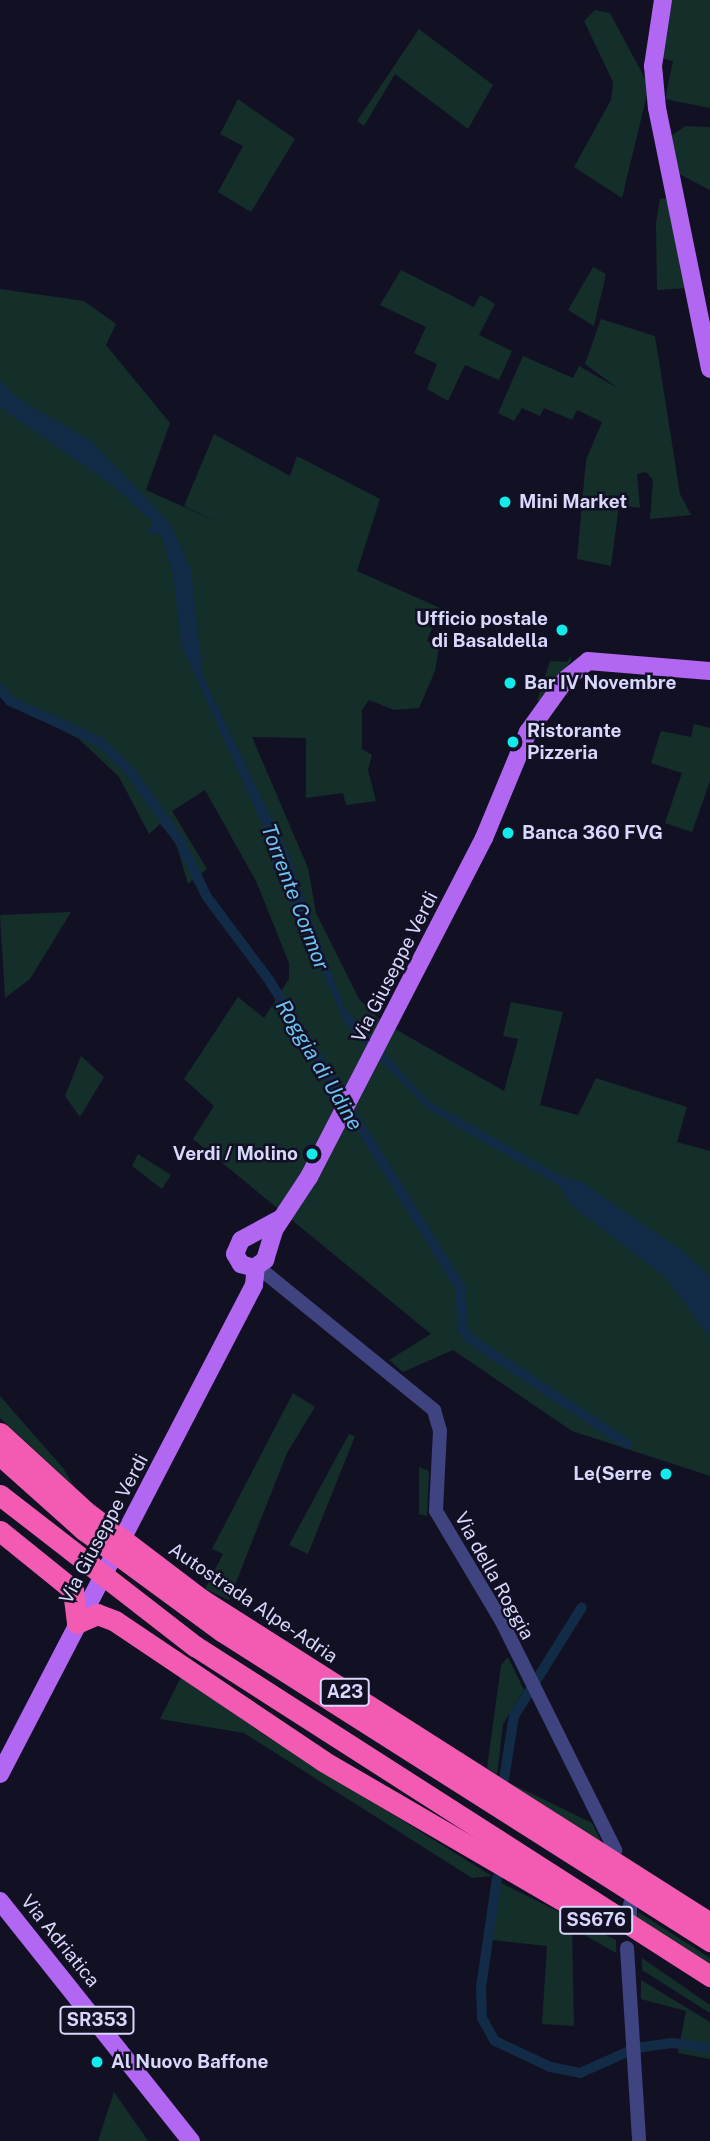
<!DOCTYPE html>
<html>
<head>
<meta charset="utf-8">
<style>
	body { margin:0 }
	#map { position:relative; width:710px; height:2141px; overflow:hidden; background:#121124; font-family:"Public Sans",sans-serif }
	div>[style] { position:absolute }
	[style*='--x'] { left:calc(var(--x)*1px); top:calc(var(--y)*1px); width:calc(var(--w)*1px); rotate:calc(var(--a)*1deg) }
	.green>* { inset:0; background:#142e2a }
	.water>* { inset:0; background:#122b47 }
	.canal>* { height:10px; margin:-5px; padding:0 5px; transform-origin:5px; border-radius:5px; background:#122b47 }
	.minor>* { height:14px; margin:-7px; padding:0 7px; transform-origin:7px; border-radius:7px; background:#3f437f }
	.major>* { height:18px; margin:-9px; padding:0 9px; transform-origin:9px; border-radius:9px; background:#b267f3 }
	.highway>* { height:21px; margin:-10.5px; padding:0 10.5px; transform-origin:10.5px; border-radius:10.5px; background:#f25bb1 }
	.dots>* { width:19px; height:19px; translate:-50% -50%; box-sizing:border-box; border:4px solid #121124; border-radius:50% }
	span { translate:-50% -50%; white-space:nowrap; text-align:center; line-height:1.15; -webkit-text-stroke:5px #121124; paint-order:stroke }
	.shield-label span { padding:2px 5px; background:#121124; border:2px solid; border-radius:5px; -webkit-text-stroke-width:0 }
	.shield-label { font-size:18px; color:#d8d7fc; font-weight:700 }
	.poi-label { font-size:19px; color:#d8d7fc; font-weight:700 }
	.left { translate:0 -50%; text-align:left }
	.right { translate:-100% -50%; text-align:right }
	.street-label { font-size:19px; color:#d8d7fc }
	.water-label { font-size:21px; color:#6dc2f4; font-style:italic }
</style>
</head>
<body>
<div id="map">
	<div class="green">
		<i style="clip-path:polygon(671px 0,710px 0,710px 108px,665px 99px,673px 61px,661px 58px)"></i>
		<i style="clip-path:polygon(595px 10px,610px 13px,649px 86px,622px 198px,574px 167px,611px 100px,613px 82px,584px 21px)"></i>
		<i style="clip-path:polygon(419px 29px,493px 85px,468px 129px,395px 74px,364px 126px,357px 121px)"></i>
		<i style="clip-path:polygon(238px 99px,295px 139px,251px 212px,218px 192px,243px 146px,220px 134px)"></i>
		<i style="clip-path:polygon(685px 126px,710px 127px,710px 190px,679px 174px,671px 136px)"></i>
		<i style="clip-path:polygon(667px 198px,687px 288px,657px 290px,656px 223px,660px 199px)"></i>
		<i style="clip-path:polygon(593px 267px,606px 274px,594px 326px,568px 310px)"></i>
		<i style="clip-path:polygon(401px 270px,474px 307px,480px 295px,495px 304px,479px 335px,512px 351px,499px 380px,465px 365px,448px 401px,427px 389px,437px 364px,414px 353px,426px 327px,380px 305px)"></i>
		<i style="clip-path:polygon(0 289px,84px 301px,116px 324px,106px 345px,170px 423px,146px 490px,218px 522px,184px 506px,214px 434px,290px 476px,297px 456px,380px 499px,357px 571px,440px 608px,427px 641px,439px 647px,435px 671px,419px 708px,394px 710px,369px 700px,362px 710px,362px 749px,372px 755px,368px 770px,376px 801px,346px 805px,343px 793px,306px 798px,306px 738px,252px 737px,308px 868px,316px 913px,359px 999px,381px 1021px,504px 1091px,518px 1039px,503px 1036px,511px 1002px,563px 1012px,540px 1105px,578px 1115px,596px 1078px,687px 1107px,677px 1142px,710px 1151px,710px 1476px,572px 1431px,453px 1350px,403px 1372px,389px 1360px,431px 1334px,193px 1139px,214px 1106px,184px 1079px,238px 997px,264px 1018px,289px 979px,289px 963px,256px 881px,205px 790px,172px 811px,207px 869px,188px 884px,176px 843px,160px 824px,149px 834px,119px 777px,79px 739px,0 697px)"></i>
		<i style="clip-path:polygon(601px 319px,655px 336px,680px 494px,691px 515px,650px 519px,653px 480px,646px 472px,637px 474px,640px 508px,619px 505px,611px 566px,577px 559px,586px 460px,602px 422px,577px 410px,572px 420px,544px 408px,540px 416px,522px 408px,514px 421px,498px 413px,523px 356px,573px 378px,579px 366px,619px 389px,585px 364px)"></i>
		<i style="clip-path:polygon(571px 656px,571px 661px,541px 700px,537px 701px,550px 661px,567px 662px)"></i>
		<i style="clip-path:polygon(694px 724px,710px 728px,710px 781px,692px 832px,665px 823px,682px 773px,651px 763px,661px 731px,691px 737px)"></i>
		<i style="clip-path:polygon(71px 912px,30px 979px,5px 998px,0 915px)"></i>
		<i style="clip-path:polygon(81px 1056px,104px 1077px,80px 1117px,65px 1096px)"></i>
		<i style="clip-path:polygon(138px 1154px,171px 1175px,162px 1189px,132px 1166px)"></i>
		<i style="clip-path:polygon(293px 1393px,315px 1407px,287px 1453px,229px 1600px,205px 1589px,223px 1554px,212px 1549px)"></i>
		<i style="clip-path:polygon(0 1396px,63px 1468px,74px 1486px,0 1418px)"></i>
		<i style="clip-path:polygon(349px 1434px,355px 1436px,308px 1554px,289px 1545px)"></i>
		<i style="clip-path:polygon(419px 1467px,429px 1471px,427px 1516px,419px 1514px)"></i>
		<i style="clip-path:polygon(508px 1657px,524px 1690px,503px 1724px,497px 1775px,487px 1768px,501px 1665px)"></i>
		<i style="clip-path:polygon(181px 1677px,266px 1736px,492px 1876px,472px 1878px,244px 1733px,160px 1719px)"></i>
		<i style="clip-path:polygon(506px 1781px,592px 1823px,602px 1843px)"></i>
		<i style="clip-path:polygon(501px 1883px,616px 1940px,616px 1953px,572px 1928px,574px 2026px,542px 2024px,547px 1946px,491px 1940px)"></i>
		<i style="clip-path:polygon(638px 1912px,710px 1958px,710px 1972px,638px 1926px)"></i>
		<i style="clip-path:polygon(642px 1958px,710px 2005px,710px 2013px,642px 1970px)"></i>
		<i style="clip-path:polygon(641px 1980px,710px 2022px,710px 2059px,678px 2053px,686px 2011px,641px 1999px)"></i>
		<i style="clip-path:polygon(114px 2092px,144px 2135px,148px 2141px,98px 2141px)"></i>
	</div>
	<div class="water">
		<i style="clip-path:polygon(0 380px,17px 398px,91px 441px,171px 524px,191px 571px,203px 677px,288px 852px,344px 1008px,428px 1101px,565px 1178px,580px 1181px,684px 1252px,710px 1277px,710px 1337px,665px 1277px,571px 1205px,560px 1186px,429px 1110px,347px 1026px,272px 866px,266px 833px,181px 644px,173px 573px,161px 534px,147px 532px,153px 522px,115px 487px,0 407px)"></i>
	</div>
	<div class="canal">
		<i style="--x:0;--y:689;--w:16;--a:50"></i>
		<i style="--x:10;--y:701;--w:99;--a:24.5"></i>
		<i style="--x:100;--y:742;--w:40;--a:44"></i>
		<i style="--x:129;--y:770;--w:86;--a:54.5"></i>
		<i style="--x:179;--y:840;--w:64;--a:63.8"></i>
		<i style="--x:207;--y:897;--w:104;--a:53.2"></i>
		<i style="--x:269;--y:980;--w:362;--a:58.1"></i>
		<i style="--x:460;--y:1287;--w:43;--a:86"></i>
		<i style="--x:463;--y:1330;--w:11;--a:52"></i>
		<i style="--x:470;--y:1339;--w:189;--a:33.8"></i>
		<i style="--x:504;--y:1779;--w:64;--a:-81"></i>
		<i style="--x:514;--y:1716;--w:128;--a:-58"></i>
		<i style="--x:497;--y:1878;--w:111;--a:98.3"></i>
		<i style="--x:481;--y:1988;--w:30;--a:88"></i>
		<i style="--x:482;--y:2018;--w:26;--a:61"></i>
		<i style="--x:495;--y:2041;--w:61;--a:25.3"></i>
		<i style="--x:550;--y:2067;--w:31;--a:11"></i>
		<i style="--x:580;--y:2073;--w:61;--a:-24.1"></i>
		<i style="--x:636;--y:2048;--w:36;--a:-8"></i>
		<i style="--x:672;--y:2043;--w:38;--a:7"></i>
	</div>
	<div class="minor">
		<i style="--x:258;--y:1267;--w:227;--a:39.1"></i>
		<i style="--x:434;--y:1410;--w:22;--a:74"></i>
		<i style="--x:440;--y:1431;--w:80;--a:92.9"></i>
		<i style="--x:436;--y:1511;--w:127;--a:59.2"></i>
		<i style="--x:501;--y:1620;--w:257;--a:63.6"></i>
		<i style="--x:630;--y:1904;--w:14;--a:90"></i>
		<i style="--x:627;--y:1948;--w:193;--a:86.4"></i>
	</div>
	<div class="major">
		<i style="--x:663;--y:0;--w:67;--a:98.6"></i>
		<i style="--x:653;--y:66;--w:42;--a:84.6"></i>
		<i style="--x:657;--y:108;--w:266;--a:78.5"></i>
		<i style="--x:280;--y:1219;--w:44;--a:151.7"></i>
		<i style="--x:241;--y:1240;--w:15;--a:113"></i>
		<i style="--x:235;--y:1254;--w:12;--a:59"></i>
		<i style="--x:241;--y:1264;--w:14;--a:17"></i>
		<i style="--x:254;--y:1268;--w:14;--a:-36"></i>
		<i style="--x:265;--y:1260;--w:31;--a:-73"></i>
		<i style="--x:274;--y:1230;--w:64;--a:-56.6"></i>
		<i style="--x:309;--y:1177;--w:382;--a:-62.7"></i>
		<i style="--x:484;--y:838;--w:115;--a:-67.5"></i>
		<i style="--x:528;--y:732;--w:65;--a:-54.4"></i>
		<i style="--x:566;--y:679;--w:28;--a:-39"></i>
		<i style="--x:588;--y:661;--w:122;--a:4.7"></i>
		<i style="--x:0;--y:1774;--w:551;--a:-62.55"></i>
		<i style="--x:254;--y:1285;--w:18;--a:-84"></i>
		<i style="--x:0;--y:1901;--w:307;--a:51.5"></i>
	</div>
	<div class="highway">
		<i style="--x:0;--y:1433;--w:115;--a:42.5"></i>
		<i style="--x:85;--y:1511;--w:146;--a:37.2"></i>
		<i style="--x:201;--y:1599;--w:603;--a:32.48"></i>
		<i style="--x:0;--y:1455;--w:113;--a:41.8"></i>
		<i style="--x:84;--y:1530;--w:172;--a:36.3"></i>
		<i style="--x:223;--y:1632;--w:577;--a:32.4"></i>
		<i style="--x:0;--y:1495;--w:247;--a:37.8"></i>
		<i style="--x:195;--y:1646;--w:612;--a:32.65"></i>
		<i style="--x:0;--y:1531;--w:94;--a:38.9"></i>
		<i style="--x:73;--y:1590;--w:33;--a:83"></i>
		<i style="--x:77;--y:1623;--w:22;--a:-24"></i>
		<i style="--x:97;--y:1614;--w:19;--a:21"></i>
		<i style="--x:115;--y:1621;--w:251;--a:33.9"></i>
		<i style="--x:323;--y:1761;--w:318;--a:30.2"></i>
	</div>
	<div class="dots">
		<i style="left:505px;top:502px;background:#12eaec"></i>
		<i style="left:562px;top:630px;background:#12eaec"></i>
		<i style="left:510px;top:683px;background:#12eaec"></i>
		<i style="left:513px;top:742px;background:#12eaec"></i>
		<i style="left:508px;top:833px;background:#12eaec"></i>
		<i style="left:312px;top:1154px;background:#12eaec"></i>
		<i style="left:666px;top:1474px;background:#12eaec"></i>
		<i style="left:97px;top:2062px;background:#12eaec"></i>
	</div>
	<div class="shield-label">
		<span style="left:345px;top:1692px">A23</span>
		<span style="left:596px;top:1920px">SS676</span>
		<span style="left:97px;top:2020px">SR353</span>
	</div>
	<div class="poi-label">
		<span class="left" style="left:519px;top:502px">Mini Market</span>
		<span class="right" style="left:548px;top:630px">Ufficio postale<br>di Basaldella</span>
		<span class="left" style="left:524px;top:683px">Bar IV Novembre</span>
		<span class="left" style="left:527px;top:742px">Ristorante<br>Pizzeria</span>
		<span class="left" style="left:522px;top:833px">Banca 360 FVG</span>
		<span class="right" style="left:298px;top:1154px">Verdi / Molino</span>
		<span class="right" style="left:652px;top:1474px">Le(Serre</span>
		<span class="left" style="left:111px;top:2062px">Al Nuovo Baffone</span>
	</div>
	<div class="street-label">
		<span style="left:395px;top:967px;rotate:-63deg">Via Giuseppe Verdi</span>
		<span style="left:104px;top:1529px;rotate:-62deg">Via Giuseppe Verdi</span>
		<span style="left:494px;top:1576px;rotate:61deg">Via della Roggia</span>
		<span style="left:253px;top:1603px;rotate:34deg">Autostrada Alpe-Adria</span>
		<span style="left:60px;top:1941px;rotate:51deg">Via Adriatica</span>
	</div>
	<div class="water-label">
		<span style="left:295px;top:897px;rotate:69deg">Torrente Cormor</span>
		<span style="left:319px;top:1065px;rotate:59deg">Roggia di Udine</span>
	</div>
</div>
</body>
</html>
